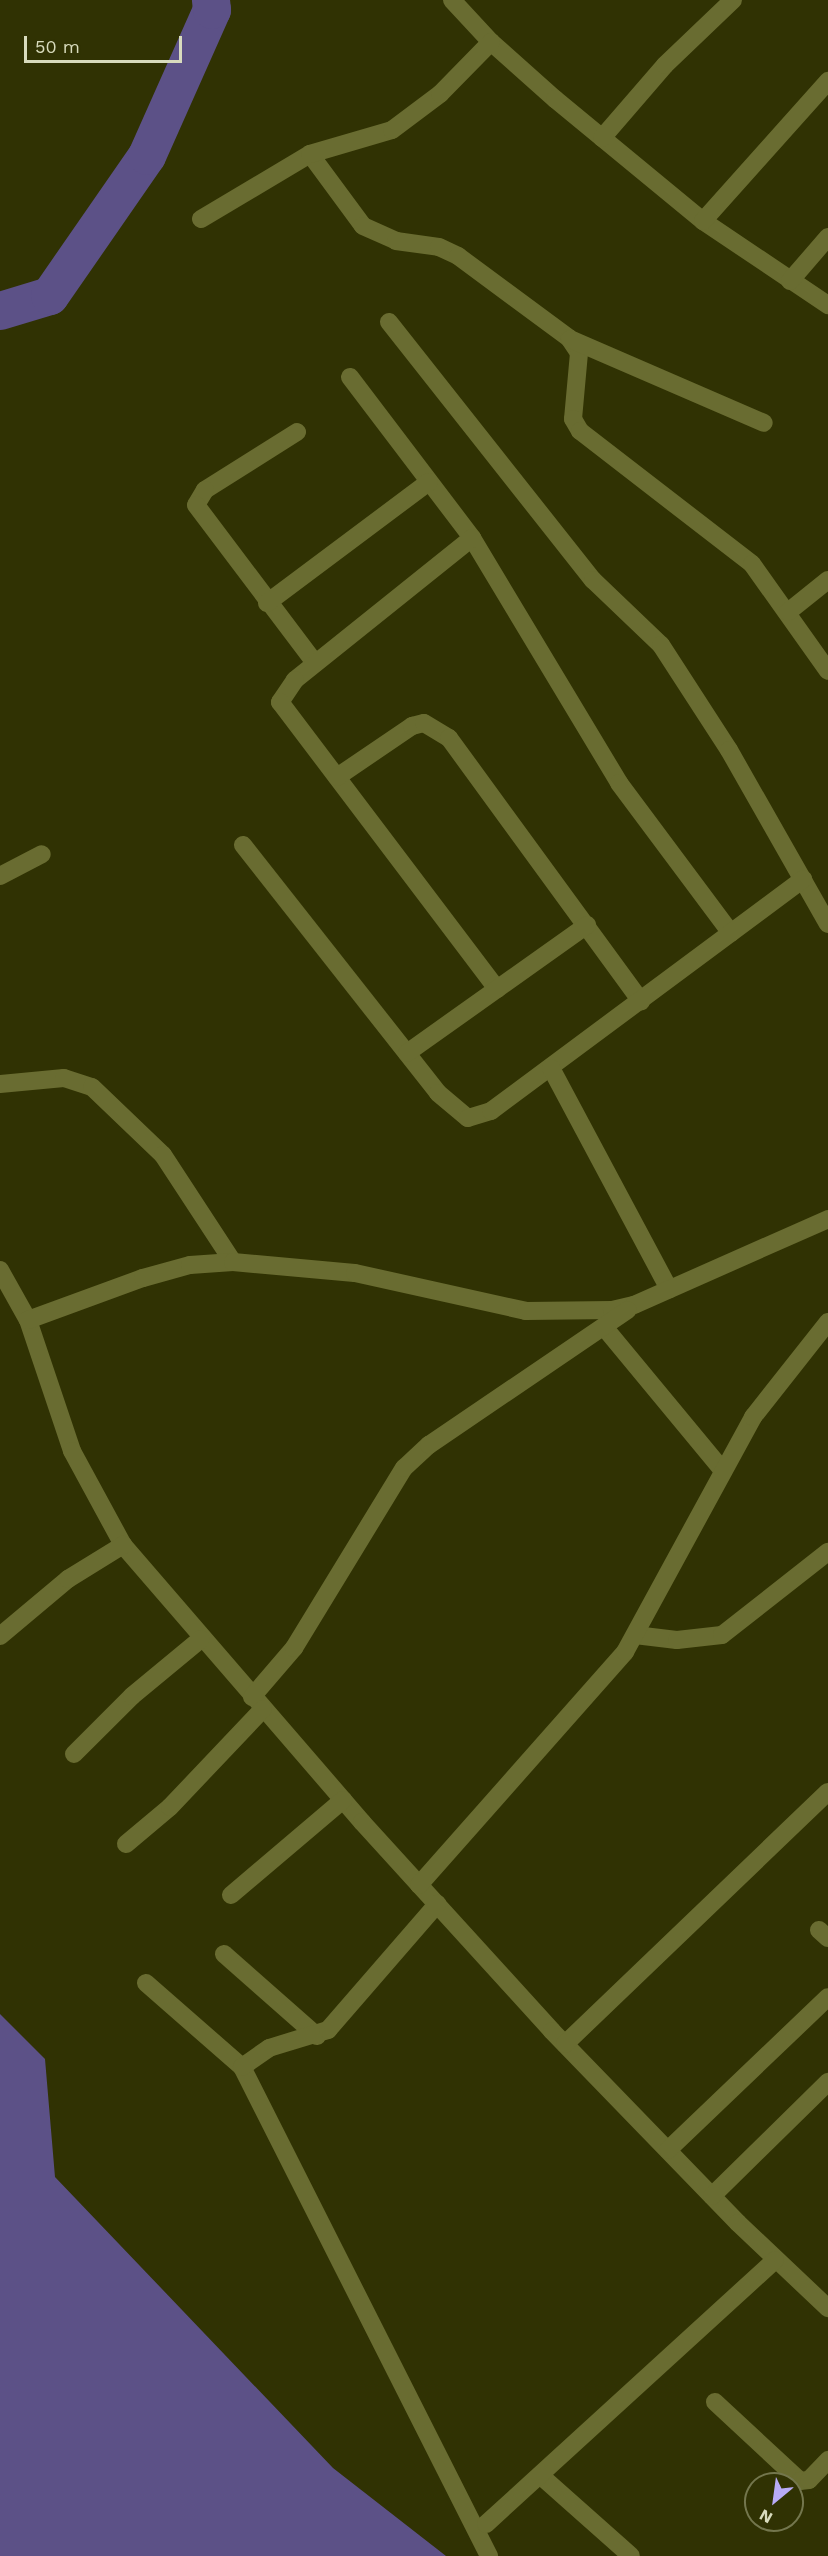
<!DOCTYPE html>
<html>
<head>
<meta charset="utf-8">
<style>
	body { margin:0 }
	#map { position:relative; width:828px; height:2556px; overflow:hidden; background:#303203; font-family:"Work Sans",sans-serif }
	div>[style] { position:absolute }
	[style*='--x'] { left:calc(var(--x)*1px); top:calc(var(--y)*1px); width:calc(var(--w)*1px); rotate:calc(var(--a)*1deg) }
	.water>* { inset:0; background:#5c5187 }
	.river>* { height:38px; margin:-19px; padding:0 19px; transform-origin:19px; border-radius:19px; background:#5c5187 }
	.street>* { height:18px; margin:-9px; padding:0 9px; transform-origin:9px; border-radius:9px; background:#696c31 }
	span { translate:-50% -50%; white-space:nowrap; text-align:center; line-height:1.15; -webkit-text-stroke:6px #303203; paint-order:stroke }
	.north { position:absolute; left:744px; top:2472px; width:60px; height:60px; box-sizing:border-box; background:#303203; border:2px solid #73764d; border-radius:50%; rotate:209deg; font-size:16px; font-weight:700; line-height:24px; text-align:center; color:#d8dbbd }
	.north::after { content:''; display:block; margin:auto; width:21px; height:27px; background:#b8abf7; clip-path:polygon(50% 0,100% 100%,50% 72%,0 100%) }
	.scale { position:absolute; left:24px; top:36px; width:158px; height:27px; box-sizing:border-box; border:3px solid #d8dbbd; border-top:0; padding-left:8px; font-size:18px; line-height:21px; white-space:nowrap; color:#d8dbbd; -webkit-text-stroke:4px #303203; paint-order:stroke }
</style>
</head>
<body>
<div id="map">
	<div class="water">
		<i style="clip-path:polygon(0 2014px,45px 2059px,55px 2177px,333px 2468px,446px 2556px,0 2556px)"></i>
	</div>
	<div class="river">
		<i style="--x:0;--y:311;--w:52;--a:-16.7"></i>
		<i style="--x:50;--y:296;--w:170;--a:-55.3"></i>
		<i style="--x:147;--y:156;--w:160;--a:-66"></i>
		<i style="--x:212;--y:10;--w:10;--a:-96"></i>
	</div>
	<div class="street">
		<i style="--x:452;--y:0;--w:57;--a:47.1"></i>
		<i style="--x:491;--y:42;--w:86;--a:41.7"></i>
		<i style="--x:555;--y:99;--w:192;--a:39.5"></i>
		<i style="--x:703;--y:221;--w:151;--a:33.9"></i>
		<i style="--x:602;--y:138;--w:96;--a:-49.2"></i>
		<i style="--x:665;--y:65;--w:94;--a:-43.7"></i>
		<i style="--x:310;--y:154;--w:89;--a:53.6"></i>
		<i style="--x:363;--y:226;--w:36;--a:24"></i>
		<i style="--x:396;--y:241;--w:43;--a:7.9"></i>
		<i style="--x:439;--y:247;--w:21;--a:25"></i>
		<i style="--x:458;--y:256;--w:138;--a:36.5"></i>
		<i style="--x:569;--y:338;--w:18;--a:56"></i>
		<i style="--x:579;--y:353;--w:66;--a:95.2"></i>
		<i style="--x:573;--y:419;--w:14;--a:60"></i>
		<i style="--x:580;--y:431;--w:217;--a:37.7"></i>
		<i style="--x:752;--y:564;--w:131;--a:54.6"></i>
		<i style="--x:201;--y:219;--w:127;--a:-30.8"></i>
		<i style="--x:310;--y:154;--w:85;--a:-16.3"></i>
		<i style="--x:392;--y:130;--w:60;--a:-36.9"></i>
		<i style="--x:440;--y:94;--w:73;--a:-45.6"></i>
		<i style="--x:703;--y:221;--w:188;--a:-48.2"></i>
		<i style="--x:790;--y:281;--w:58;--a:-49.2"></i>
		<i style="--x:389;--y:322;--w:329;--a:51.7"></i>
		<i style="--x:593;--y:580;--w:94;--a:43.7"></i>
		<i style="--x:661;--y:645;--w:125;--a:57.1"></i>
		<i style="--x:729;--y:750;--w:200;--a:60.4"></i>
		<i style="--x:570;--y:339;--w:211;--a:23.4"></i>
		<i style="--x:350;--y:377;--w:202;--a:52.8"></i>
		<i style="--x:472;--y:538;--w:286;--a:59"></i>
		<i style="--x:619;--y:783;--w:187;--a:53.3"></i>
		<i style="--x:297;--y:432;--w:109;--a:147.8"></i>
		<i style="--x:205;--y:490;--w:17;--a:121"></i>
		<i style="--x:196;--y:505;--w:198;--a:53"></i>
		<i style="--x:472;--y:538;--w:227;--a:141.3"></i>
		<i style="--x:295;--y:680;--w:27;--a:124"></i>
		<i style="--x:280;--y:702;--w:360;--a:52.9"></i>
		<i style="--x:267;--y:603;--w:202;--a:-36.8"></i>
		<i style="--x:788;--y:612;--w:51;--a:-38.7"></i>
		<i style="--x:337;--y:777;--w:91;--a:-34.2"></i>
		<i style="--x:412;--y:726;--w:12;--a:-14"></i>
		<i style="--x:424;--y:723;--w:29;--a:31"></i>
		<i style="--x:449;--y:738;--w:326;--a:53.9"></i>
		<i style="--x:243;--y:845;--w:315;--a:51.8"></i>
		<i style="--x:438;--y:1093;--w:39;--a:40"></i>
		<i style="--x:468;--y:1118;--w:24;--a:-17"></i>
		<i style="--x:491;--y:1111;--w:389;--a:-36.6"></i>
		<i style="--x:0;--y:876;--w:47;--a:-27.6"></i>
		<i style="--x:407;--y:1053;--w:221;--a:-35.4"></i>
		<i style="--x:551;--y:1068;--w:251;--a:61.9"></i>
		<i style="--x:0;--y:1084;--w:64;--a:-5.4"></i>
		<i style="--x:64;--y:1078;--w:29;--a:18"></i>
		<i style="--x:92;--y:1087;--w:98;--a:43.8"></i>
		<i style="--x:163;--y:1155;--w:128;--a:56.8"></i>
		<i style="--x:0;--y:1270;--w:57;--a:60.8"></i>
		<i style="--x:28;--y:1320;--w:138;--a:71.4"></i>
		<i style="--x:72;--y:1451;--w:107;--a:61.5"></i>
		<i style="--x:123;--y:1545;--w:366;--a:49.2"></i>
		<i style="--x:362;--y:1822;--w:282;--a:47.7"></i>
		<i style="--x:552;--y:2031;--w:267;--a:45.9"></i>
		<i style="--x:738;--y:2223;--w:124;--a:43.4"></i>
		<i style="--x:28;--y:1320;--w:122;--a:-20.1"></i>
		<i style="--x:143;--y:1278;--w:49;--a:-15.5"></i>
		<i style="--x:190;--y:1265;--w:43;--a:-4"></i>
		<i style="--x:233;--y:1262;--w:122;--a:5.2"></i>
		<i style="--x:355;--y:1273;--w:175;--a:12.5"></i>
		<i style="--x:526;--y:1311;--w:86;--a:-0.7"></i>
		<i style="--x:612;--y:1310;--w:23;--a:-13"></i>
		<i style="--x:634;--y:1305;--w:212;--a:-23.9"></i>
		<i style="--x:604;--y:1327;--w:187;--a:50.4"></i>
		<i style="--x:635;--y:1635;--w:42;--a:6.8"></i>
		<i style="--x:677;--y:1640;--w:45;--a:-6.3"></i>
		<i style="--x:722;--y:1635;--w:135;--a:-38.1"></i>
		<i style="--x:0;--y:1636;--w:89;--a:-40"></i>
		<i style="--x:68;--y:1579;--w:65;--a:-31.7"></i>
		<i style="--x:252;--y:1697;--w:65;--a:-49.4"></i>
		<i style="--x:294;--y:1648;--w:211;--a:-58.6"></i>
		<i style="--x:404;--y:1468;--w:34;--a:-43"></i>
		<i style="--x:429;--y:1445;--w:240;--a:-34.2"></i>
		<i style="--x:74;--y:1754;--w:82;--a:-45"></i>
		<i style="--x:132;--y:1696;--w:89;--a:-39.6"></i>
		<i style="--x:126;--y:1844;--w:57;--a:-40.1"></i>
		<i style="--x:170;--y:1807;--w:135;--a:-46.5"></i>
		<i style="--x:419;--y:1885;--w:311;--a:-48.5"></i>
		<i style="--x:625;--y:1652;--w:268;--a:-61.4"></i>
		<i style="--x:753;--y:1417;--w:121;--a:-51.7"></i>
		<i style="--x:231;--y:1895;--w:147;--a:-40.3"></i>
		<i style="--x:819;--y:1930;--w:12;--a:42"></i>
		<i style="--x:224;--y:1954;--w:124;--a:41.4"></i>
		<i style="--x:146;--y:1983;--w:128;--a:41.2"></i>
		<i style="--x:242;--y:2067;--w:548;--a:63.2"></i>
		<i style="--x:565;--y:2044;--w:364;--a:-43.8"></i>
		<i style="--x:242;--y:2067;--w:33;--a:-35"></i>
		<i style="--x:269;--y:2048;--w:62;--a:-17"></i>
		<i style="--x:328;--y:2030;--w:167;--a:-49.1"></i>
		<i style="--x:668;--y:2150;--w:221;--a:-43.7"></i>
		<i style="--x:712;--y:2196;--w:163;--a:-44.5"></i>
		<i style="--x:715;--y:2402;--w:116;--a:42.9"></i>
		<i style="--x:800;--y:2481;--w:9;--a:-6"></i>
		<i style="--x:809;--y:2480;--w:28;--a:-46"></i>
		<i style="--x:541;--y:2476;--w:120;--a:41.6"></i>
		<i style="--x:486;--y:2524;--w:391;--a:-42.4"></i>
	</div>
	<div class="north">N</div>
	<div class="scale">50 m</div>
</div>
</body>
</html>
